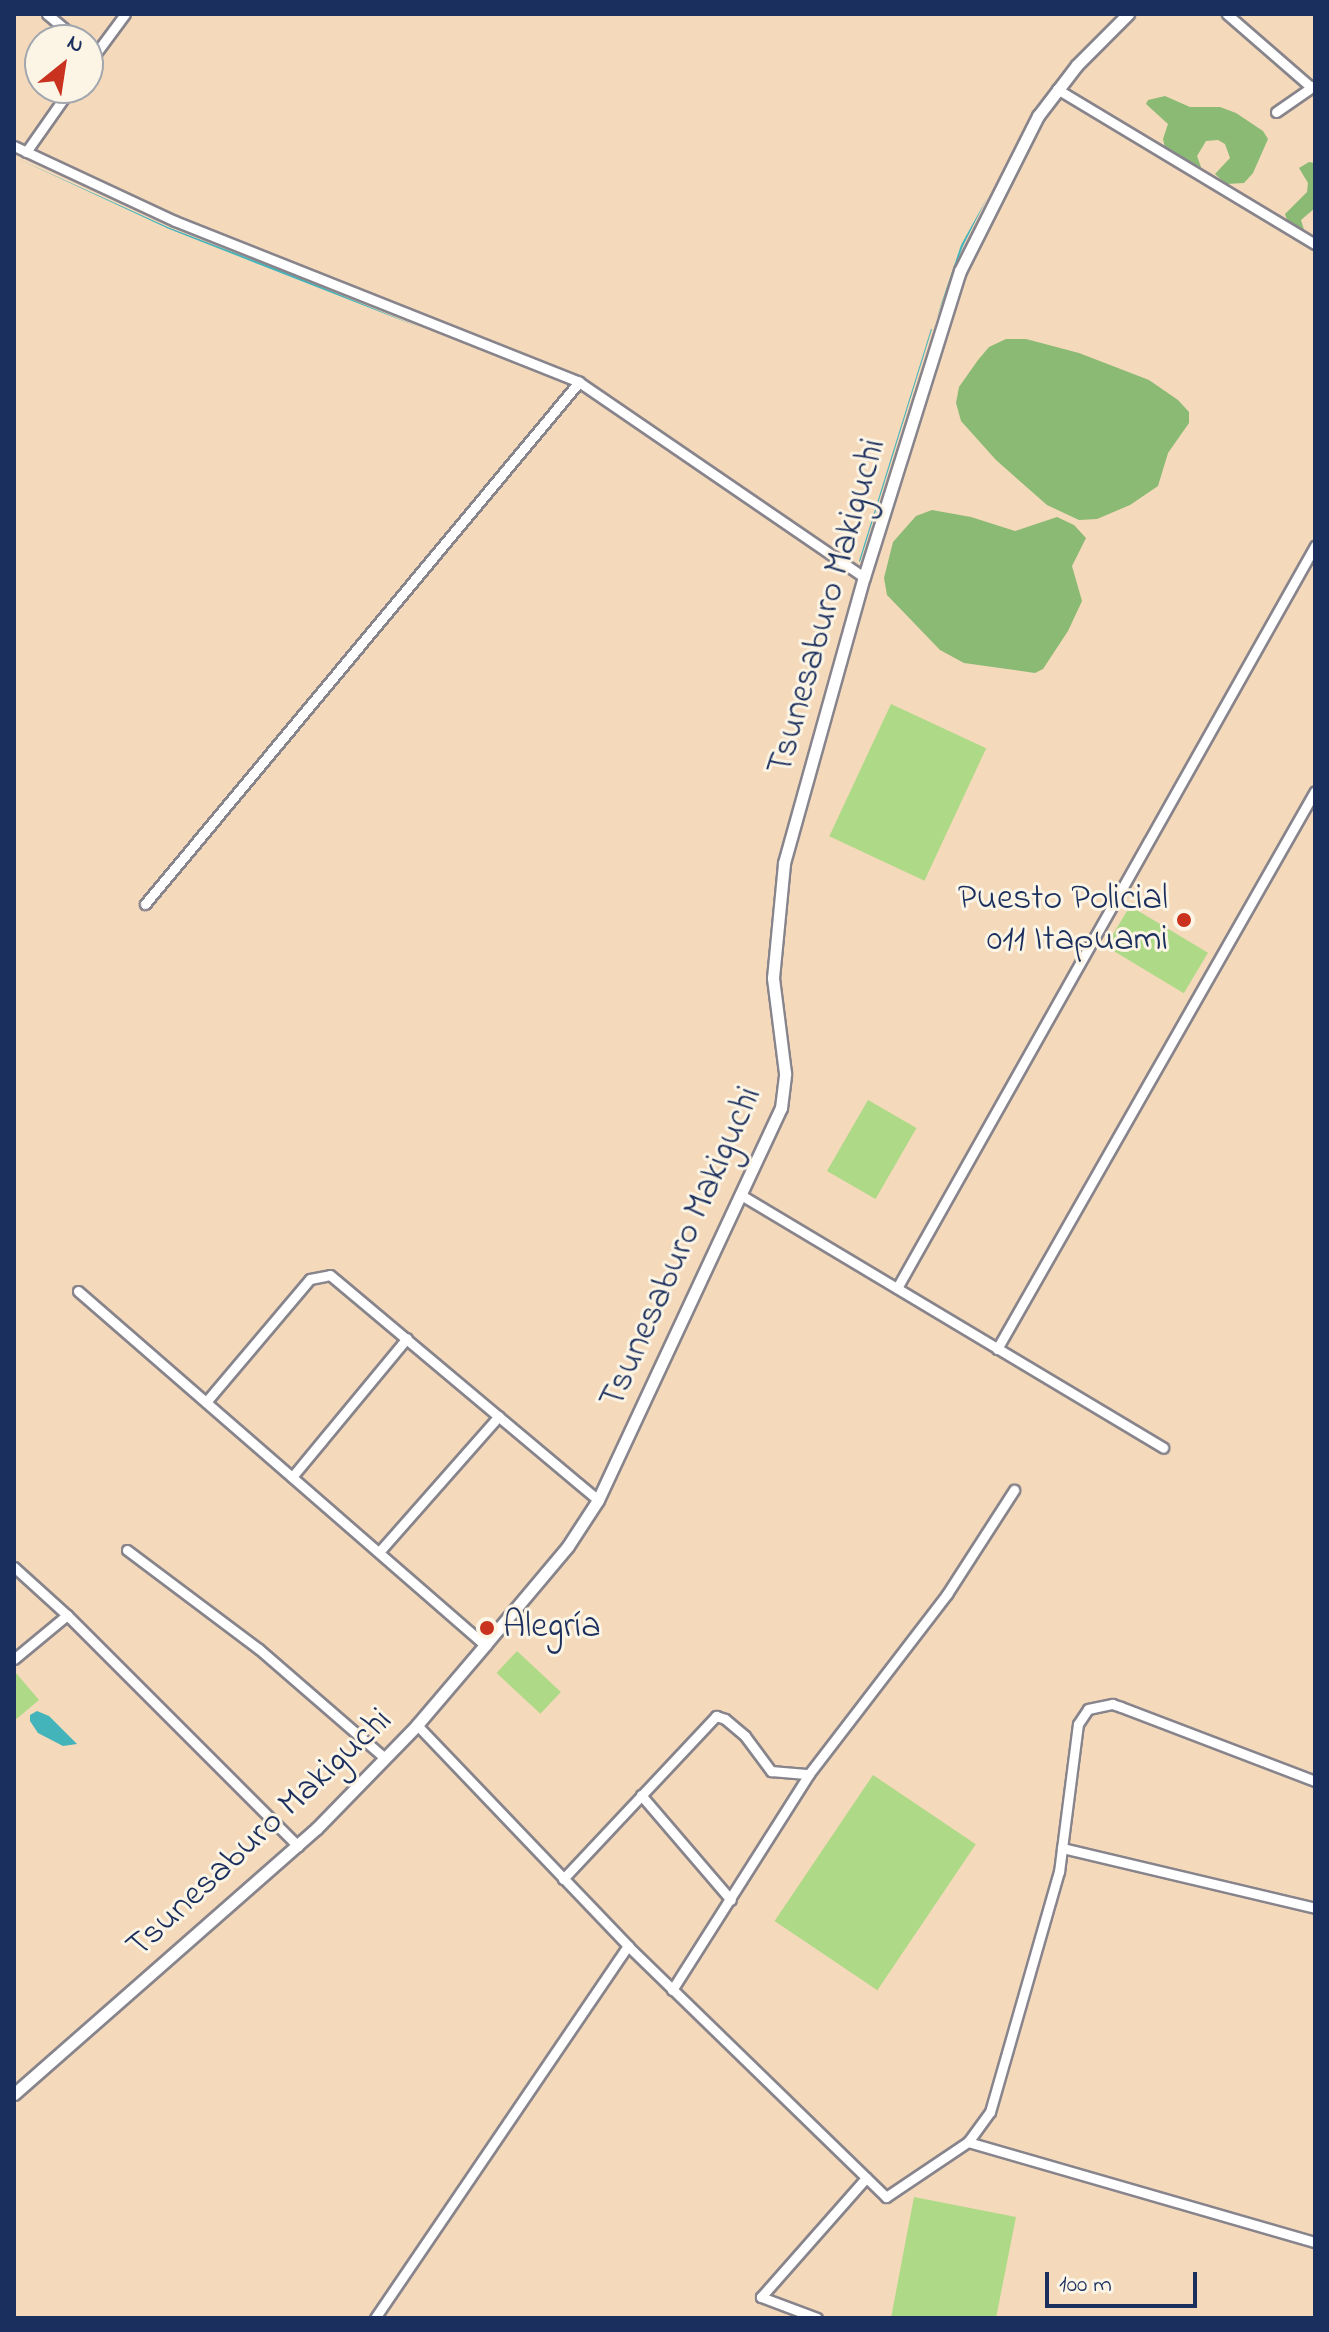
<!DOCTYPE html>
<html>
<head>
<meta charset="utf-8">
<style>
	body { margin:0 }
	#map { position:relative; width:1329px; height:2332px; overflow:hidden; background:#f4d9bb; font-family:"Indie Flower",sans-serif }
	div>[style] { position:absolute }
	[style*='--x'] { left:calc(var(--x)*1px); top:calc(var(--y)*1px); width:calc(var(--w)*1px); rotate:calc(var(--a)*1deg) }
	.green>* { inset:0; background:#aeda87; transform-origin:0 0 }
	.forest>* { inset:0; background:#8aba74 }
	.water>* { inset:0; background:#44b4bb }
	.roads { filter:drop-shadow(2px 0 #88848c) drop-shadow(-2px 0 #88848c) drop-shadow(0 2px #88848c) drop-shadow(0 -2px #88848c) }
	.minor>* { height:9px; margin:-4.5px; padding:0 4.5px; transform-origin:4.5px; border-radius:4.5px; background:#fff }
	.tertiary>* { height:11px; margin:-5.5px; padding:0 5.5px; transform-origin:5.5px; border-radius:5.5px; background:#fff }
	.dots>* { width:22px; height:22px; translate:-50% -50%; box-sizing:border-box; border:4px solid #fcf5e5; border-radius:50% }
	span { translate:-50% -50%; white-space:nowrap; text-align:center; line-height:1.15; -webkit-text-stroke:6px #fcf5e5; paint-order:stroke }
	.street-label { font-size:36px; color:#1b2f5e }
	.poi-label { font-size:36px; color:#1b2f5e }
	.right { translate:-100% -50%; text-align:right }
	.left { translate:0 -50%; text-align:left }
	.frame { position:absolute; inset:0; border:16px solid #1b2f5e; pointer-events:none }
	.north { position:absolute; left:24px; top:24px; width:80px; height:80px; box-sizing:border-box; background:#fcf5e5; border:2px solid #a2a6af; border-radius:50%; rotate:30deg; font-size:22px; font-weight:700; line-height:32px; text-align:center; color:#1b2f5e }
	.north::after { content:''; display:block; margin:auto; width:28px; height:36px; background:#c8321e; clip-path:polygon(50% 0,100% 100%,50% 72%,0 100%) }
	.scale { position:absolute; left:1045px; top:2272px; width:152px; height:36px; box-sizing:border-box; border:4px solid #1b2f5e; border-top:0; padding-left:10px; font-size:24px; line-height:28px; white-space:nowrap; color:#1b2f5e; -webkit-text-stroke:6px #fcf5e5; paint-order:stroke }
</style>
</head>
<body>
<div id="map">
	<div class="green">
		<i style="left:891px;top:704px;width:105px;height:146px;rotate:25deg"></i>
		<i style="left:1130px;top:906px;width:91px;height:47px;rotate:31deg"></i>
		<i style="left:868px;top:1100px;width:56px;height:82px;rotate:30deg"></i>
		<i style="left:517px;top:1651px;width:60px;height:30px;rotate:43deg"></i>
		<i style="clip-path:polygon(16px 1673px,39px 1700px,14px 1721px,14px 1675px)"></i>
		<i style="left:873px;top:1775px;width:124px;height:176px;rotate:34deg"></i>
		<i style="clip-path:polygon(914px 2197px,1016px 2217px,996px 2318px,891px 2318px)"></i>
	</div>
	<div class="forest">
		<i style="clip-path:polygon(1165px 96px,1190px 107px,1220px 107px,1236px 113px,1263px 131px,1268px 139px,1253px 173px,1244px 183px,1226px 184px,1215px 174px,1230px 158px,1225px 144px,1218px 140px,1206px 141px,1197px 156px,1201px 167px,1192px 170px,1166px 153px,1163px 139px,1168px 124px,1146px 104px,1148px 100px)"></i>
		<i style="clip-path:polygon(1309px 162px,1315px 163px,1315px 208px,1301px 220px,1305px 233px,1301px 233px,1288px 223px,1285px 214px,1307px 192px,1308px 183px,1299px 168px)"></i>
		<i style="clip-path:polygon(1006px 339px,1026px 339px,1079px 353px,1149px 380px,1178px 400px,1189px 412px,1189px 423px,1168px 453px,1158px 486px,1130px 505px,1097px 519px,1079px 520px,1047px 505px,996px 460px,961px 421px,956px 403px,959px 387px,978px 360px,989px 347px)"></i>
		<i style="clip-path:polygon(932px 510px,971px 517px,1015px 531px,1057px 517px,1074px 525px,1086px 538px,1072px 566px,1082px 601px,1068px 631px,1043px 669px,1035px 673px,964px 663px,940px 650px,887px 595px,884px 578px,893px 542px,916px 516px)"></i>
	</div>
	<div class="water">
		<i style="clip-path:polygon(14px 157px,170px 228px,285px 272px,421px 328px,169px 229px)"></i>
		<i style="clip-path:polygon(987px 198px,963px 246px,936px 319px,961px 245px)"></i>
		<i style="clip-path:polygon(931px 329px,932px 329px,860px 562px,859px 561px)"></i>
		<i style="clip-path:polygon(37px 1711px,49px 1716px,77px 1744px,63px 1746px,38px 1733px,30px 1721px,30px 1715px)"></i>
	</div>
	<div class="roads">
		<div class="minor">
			<i style="--x:47;--y:14;--w:40;--a:40"></i>
			<i style="--x:1227;--y:14;--w:111;--a:41"></i>
			<i style="--x:88;--y:64;--w:62;--a:-53.5"></i>
			<i style="--x:1057;--y:89;--w:301;--a:31"></i>
			<i style="--x:1276;--y:112;--w:47;--a:-34.7"></i>
			<i style="--x:14;--y:146;--w:178;--a:25"></i>
			<i style="--x:175;--y:221;--w:435;--a:21.7"></i>
			<i style="--x:579;--y:382;--w:345;--a:34.4"></i>
			<i style="--x:26;--y:152;--w:78;--a:-54.9"></i>
			<i style="--x:145;--y:904;--w:679;--a:-50.26"></i>
			<i style="--x:741;--y:1195;--w:492;--a:30.9"></i>
			<i style="--x:897;--y:1288;--w:852;--a:-60.61"></i>
			<i style="--x:78;--y:1291;--w:539;--a:41.02"></i>
			<i style="--x:997;--y:1349;--w:642;--a:-60.32"></i>
			<i style="--x:206;--y:1402;--w:161;--a:-49.8"></i>
			<i style="--x:310;--y:1279;--w:20;--a:-11"></i>
			<i style="--x:330;--y:1275;--w:350;--a:40"></i>
			<i style="--x:292;--y:1477;--w:180;--a:-50.4"></i>
			<i style="--x:127;--y:1550;--w:165;--a:36.9"></i>
			<i style="--x:259;--y:1649;--w:167;--a:40.9"></i>
			<i style="--x:379;--y:1552;--w:181;--a:-48.6"></i>
			<i style="--x:14;--y:1567;--w:72;--a:42.2"></i>
			<i style="--x:14;--y:1659;--w:69;--a:-39.7"></i>
			<i style="--x:67;--y:1615;--w:327;--a:45"></i>
			<i style="--x:417;--y:1725;--w:306;--a:46.3"></i>
			<i style="--x:628;--y:1946;--w:360;--a:44.2"></i>
			<i style="--x:886;--y:2197;--w:99;--a:-33.9"></i>
			<i style="--x:968;--y:2142;--w:37;--a:-54"></i>
			<i style="--x:990;--y:2112;--w:250;--a:-74"></i>
			<i style="--x:1059;--y:1872;--w:149;--a:-82.7"></i>
			<i style="--x:1078;--y:1724;--w:18;--a:-56"></i>
			<i style="--x:1088;--y:1709;--w:25;--a:-12"></i>
			<i style="--x:1112;--y:1704;--w:9;--a:18"></i>
			<i style="--x:1121;--y:1707;--w:208;--a:20.9"></i>
			<i style="--x:641;--y:1795;--w:138;--a:49.4"></i>
			<i style="--x:1062;--y:1848;--w:260;--a:13.3"></i>
			<i style="--x:563;--y:1879;--w:224;--a:-46.8"></i>
			<i style="--x:716;--y:1716;--w:9;--a:18"></i>
			<i style="--x:725;--y:1719;--w:26;--a:40"></i>
			<i style="--x:745;--y:1736;--w:44;--a:53.4"></i>
			<i style="--x:771;--y:1771;--w:38;--a:5"></i>
			<i style="--x:672;--y:1990;--w:256;--a:-57.6"></i>
			<i style="--x:809;--y:1774;--w:227;--a:-52.5"></i>
			<i style="--x:947;--y:1594;--w:124;--a:-57.2"></i>
			<i style="--x:968;--y:2142;--w:361;--a:16.1"></i>
			<i style="--x:375;--y:2318;--w:450;--a:-55.8"></i>
			<i style="--x:817;--y:2318;--w:60;--a:-159.4"></i>
			<i style="--x:761;--y:2297;--w:159;--a:-48.6"></i>
		</div>
		<div class="tertiary">
			<i style="--x:14;--y:2094;--w:403;--a:-41.3"></i>
			<i style="--x:317;--y:1828;--w:144;--a:-45.8"></i>
			<i style="--x:417;--y:1725;--w:105;--a:-49.6"></i>
			<i style="--x:485;--y:1645;--w:129;--a:-50"></i>
			<i style="--x:568;--y:1546;--w:55;--a:-56.9"></i>
			<i style="--x:598;--y:1500;--w:433;--a:-65"></i>
			<i style="--x:781;--y:1108;--w:35;--a:-83"></i>
			<i style="--x:785;--y:1073;--w:96;--a:-97.2"></i>
			<i style="--x:773;--y:978;--w:116;--a:-84.5"></i>
			<i style="--x:784;--y:863;--w:297;--a:-74.4"></i>
			<i style="--x:864;--y:577;--w:321;--a:-72.6"></i>
			<i style="--x:960;--y:271;--w:174;--a:-63.3"></i>
			<i style="--x:1038;--y:116;--w:64;--a:-52.6"></i>
			<i style="--x:1077;--y:65;--w:72;--a:-45"></i>
		</div>
	</div>
	<div class="dots">
		<i style="left:1184px;top:920px;background:#c8321e"></i>
		<i style="left:487px;top:1628px;background:#c8321e"></i>
	</div>
	<div class="street-label">
		<span style="left:828px;top:607px;rotate:-74deg">Tsunesaburo Makiguchi</span>
		<span style="left:682px;top:1248px;rotate:-66deg">Tsunesaburo Makiguchi</span>
		<span style="left:260px;top:1834px;rotate:-43deg">Tsunesaburo Makiguchi</span>
	</div>
	<div class="poi-label">
		<span class="right" style="left:1168px;top:920px">Puesto Policial<br>011 Itapuami</span>
		<span class="left" style="left:503px;top:1628px">Alegría</span>
	</div>
	<div class="frame"></div>
	<div class="north">N</div>
	<div class="scale">100 m</div>
</div>
</body>
</html>
